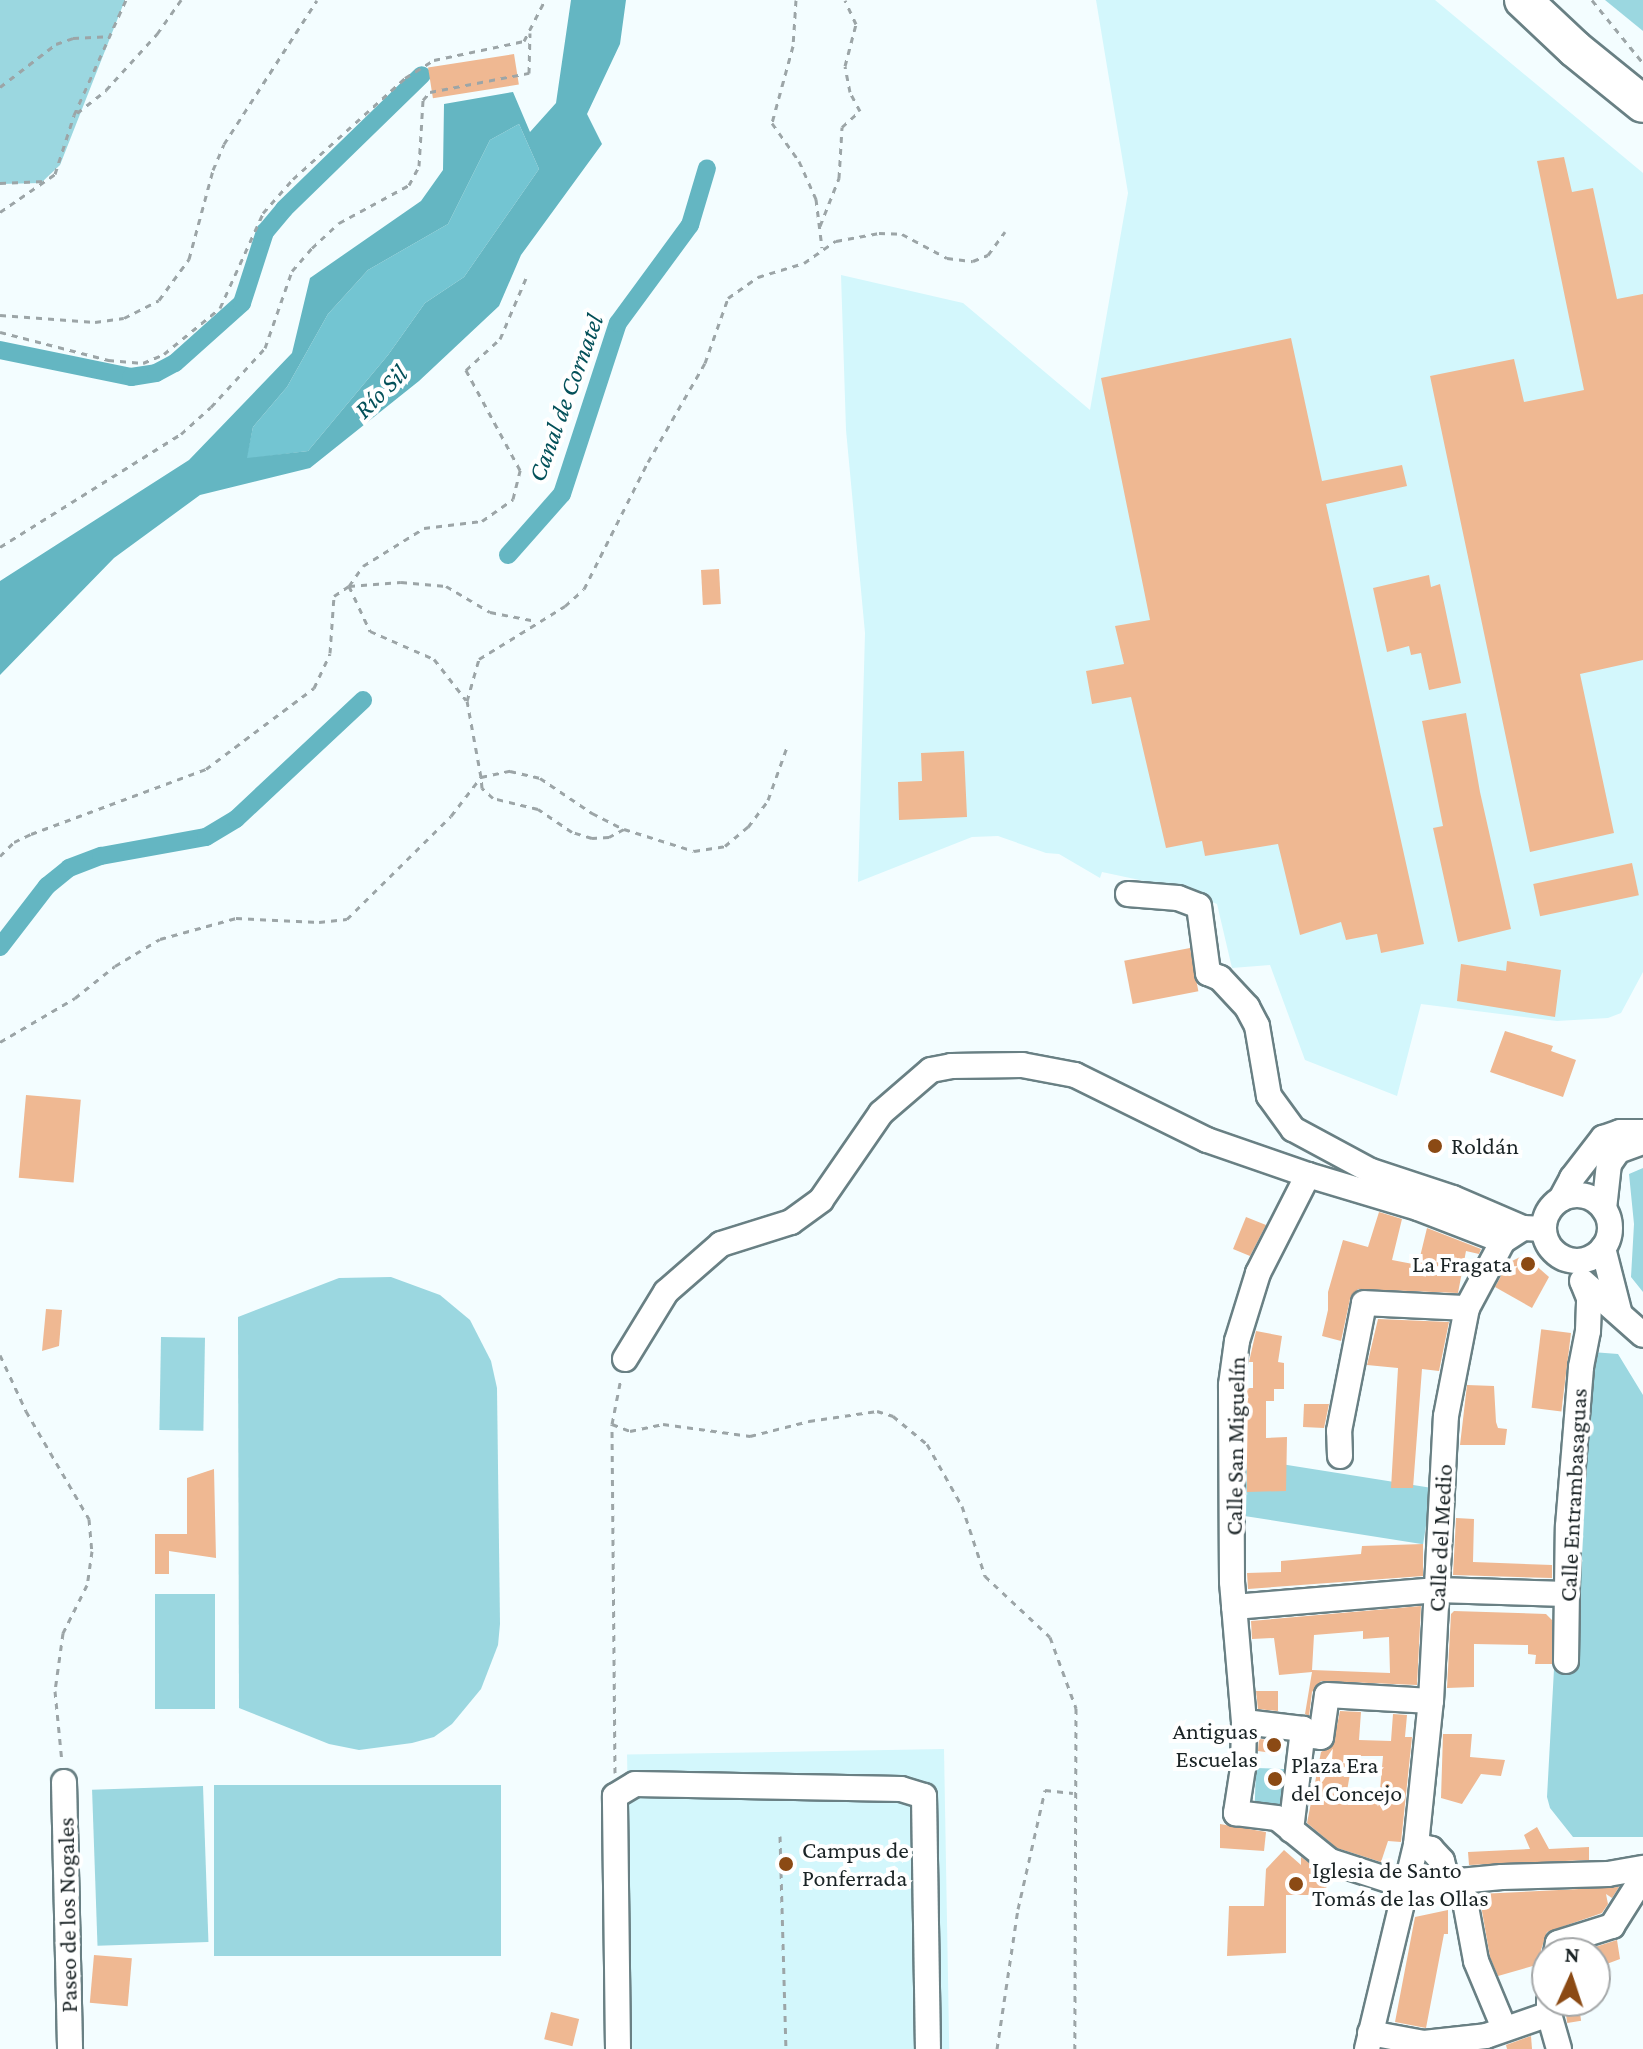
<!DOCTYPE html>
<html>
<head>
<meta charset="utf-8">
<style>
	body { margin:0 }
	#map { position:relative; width:1643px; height:2049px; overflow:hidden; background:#f3fdff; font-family:"Crimson Pro",serif }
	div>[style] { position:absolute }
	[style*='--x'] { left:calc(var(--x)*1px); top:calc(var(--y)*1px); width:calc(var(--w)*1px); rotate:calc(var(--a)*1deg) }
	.built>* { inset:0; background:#d3f7fc; transform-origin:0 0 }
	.green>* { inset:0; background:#9bd7e0; transform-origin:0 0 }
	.forest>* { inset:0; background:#73c5d2 }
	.water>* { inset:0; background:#64b6c2 }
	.canal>* { height:18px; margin:-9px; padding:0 9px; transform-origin:9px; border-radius:9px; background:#64b6c2 }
	.building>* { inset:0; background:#efb892; transform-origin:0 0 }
	.path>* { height:3px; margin-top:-1.5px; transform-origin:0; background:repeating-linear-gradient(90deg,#9ca5a7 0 6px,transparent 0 12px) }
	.roads { filter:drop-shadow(2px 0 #698084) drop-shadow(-2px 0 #698084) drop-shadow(0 2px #698084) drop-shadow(0 -2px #698084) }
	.minor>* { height:24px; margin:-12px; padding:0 12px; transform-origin:12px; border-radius:12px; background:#fff }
	.minor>.ring { margin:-12px; padding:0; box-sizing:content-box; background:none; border:24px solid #fff; border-radius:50% }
	.highway>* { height:36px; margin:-18px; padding:0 18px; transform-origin:18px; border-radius:18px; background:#fff }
	.dots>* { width:22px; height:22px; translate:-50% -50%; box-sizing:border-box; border:4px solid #fff; border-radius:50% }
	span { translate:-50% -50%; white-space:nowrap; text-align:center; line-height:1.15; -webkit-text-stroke:8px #fff; paint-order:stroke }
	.poi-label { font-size:24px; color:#1b2426 }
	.left { translate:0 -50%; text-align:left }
	.right { translate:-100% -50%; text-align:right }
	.street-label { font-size:24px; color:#1b2426 }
	.water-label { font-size:26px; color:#035059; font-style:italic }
	.north { position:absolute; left:1531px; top:1937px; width:80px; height:80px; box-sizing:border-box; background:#fff; border:2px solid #a4a7a8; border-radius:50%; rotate:3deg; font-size:22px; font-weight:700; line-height:32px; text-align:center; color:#1b2426 }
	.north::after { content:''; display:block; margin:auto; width:28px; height:36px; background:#8b4a14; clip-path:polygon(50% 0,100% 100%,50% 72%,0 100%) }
</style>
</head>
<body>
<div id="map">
	<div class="built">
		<i style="clip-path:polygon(1096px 0,1435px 0,1643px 173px,1643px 972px,1621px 1013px,1608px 1018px,1557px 1021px,1421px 1004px,1397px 1096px,1305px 1060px,1270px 965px,1232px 968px,1217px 904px,1177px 888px,1102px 872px,1100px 878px,1059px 854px,1046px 853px,998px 836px,972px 837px,858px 882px,865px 633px,846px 430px,841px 275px,963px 303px,1090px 410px,1128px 193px)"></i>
		<i style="left:944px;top:1749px;width:300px;height:317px;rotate:89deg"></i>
	</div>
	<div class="green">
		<i style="clip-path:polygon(0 0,125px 0,60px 165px,41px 183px,0 184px)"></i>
		<i style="clip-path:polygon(1605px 0,1643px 0,1643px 31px)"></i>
		<i style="clip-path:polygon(1643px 1168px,1643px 1292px,1631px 1277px,1634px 1224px,1629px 1174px)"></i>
		<i style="clip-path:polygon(391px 1277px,440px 1295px,470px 1320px,491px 1361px,497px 1388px,500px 1624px,498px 1645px,481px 1689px,452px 1724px,434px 1737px,412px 1743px,359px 1750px,329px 1744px,239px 1708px,238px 1317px,339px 1278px)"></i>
		<i style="left:161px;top:1337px;width:44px;height:93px;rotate:1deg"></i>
		<i style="clip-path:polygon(1592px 1352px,1618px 1354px,1643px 1395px,1643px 1837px,1573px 1837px,1550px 1808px,1547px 1797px,1554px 1669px,1574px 1667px)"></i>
		<i style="left:1432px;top:1488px;width:57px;height:189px;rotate:99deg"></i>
		<i style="left:155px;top:1594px;width:60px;height:115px"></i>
		<i style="left:1256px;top:1768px;width:34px;height:38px;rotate:2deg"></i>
		<i style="left:501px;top:1785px;width:171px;height:287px;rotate:90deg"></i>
		<i style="left:203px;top:1786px;width:156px;height:111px;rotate:88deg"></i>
	</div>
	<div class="forest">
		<i style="clip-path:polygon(519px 124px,539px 169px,464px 277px,425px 303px,388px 355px,308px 451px,246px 459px,253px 427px,287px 387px,328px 314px,368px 270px,448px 224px,490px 140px)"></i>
	</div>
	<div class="water">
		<i style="clip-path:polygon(evenodd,571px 0,626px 0,620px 44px,587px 114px,602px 144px,521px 255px,499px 306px,419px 381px,310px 468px,200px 495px,114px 558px,0 675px,0 581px,189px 460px,292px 353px,310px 278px,421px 201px,443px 170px,444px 104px,513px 92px,530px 132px,556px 103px,571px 0,519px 124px,539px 169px,464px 277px,425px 303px,388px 355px,308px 451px,247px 458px,253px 427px,287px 387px,328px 314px,368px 270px,448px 224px,490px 140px,519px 124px)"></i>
	</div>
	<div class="canal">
		<i style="--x:0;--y:350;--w:134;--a:11.6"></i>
		<i style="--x:131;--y:377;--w:25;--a:-9"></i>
		<i style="--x:156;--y:373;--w:21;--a:-28"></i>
		<i style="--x:175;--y:363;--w:90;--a:-41.8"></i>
		<i style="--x:242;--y:303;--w:75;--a:-72.1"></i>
		<i style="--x:265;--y:232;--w:30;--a:-50"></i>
		<i style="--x:284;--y:209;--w:192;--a:-44.2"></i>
		<i style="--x:508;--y:555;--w:81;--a:-48.5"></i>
		<i style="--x:562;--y:494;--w:180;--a:-71.9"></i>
		<i style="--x:618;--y:323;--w:122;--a:-53.7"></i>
		<i style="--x:690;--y:225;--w:59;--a:-73.4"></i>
		<i style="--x:0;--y:947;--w:77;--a:-52.4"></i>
		<i style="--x:47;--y:886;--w:28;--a:-39"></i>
		<i style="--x:69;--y:868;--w:34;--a:-21"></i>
		<i style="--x:101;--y:856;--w:107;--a:-10.3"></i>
		<i style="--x:206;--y:837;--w:35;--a:-31"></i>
		<i style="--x:236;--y:819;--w:174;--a:-43.1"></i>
	</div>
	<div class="building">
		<i style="left:514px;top:54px;width:31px;height:87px;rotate:81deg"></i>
		<i style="clip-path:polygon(1564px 157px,1572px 192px,1593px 188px,1617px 299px,1643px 294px,1643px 660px,1580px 674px,1614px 833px,1530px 852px,1430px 376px,1514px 359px,1524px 402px,1584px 390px,1537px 161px)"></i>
		<i style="clip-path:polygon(1291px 338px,1322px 481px,1402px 465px,1407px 486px,1326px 504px,1424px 944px,1381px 953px,1377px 934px,1346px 940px,1341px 922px,1300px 935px,1278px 844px,1205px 856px,1202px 841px,1166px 848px,1131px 697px,1092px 704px,1086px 671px,1124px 664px,1115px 626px,1150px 620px,1101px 378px)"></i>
		<i style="left:719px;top:569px;width:35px;height:18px;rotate:87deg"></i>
		<i style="clip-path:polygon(1429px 575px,1431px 587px,1440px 584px,1461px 683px,1429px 690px,1421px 653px,1411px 655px,1409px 646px,1387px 652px,1373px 588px)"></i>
		<i style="clip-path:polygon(1466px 713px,1480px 792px,1511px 929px,1458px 942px,1433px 828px,1443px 826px,1422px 721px)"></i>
		<i style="clip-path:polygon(964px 751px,967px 817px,899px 820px,898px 782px,922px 781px,921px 753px)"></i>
		<i style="left:1632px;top:863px;width:33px;height:101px;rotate:78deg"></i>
		<i style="left:1190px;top:948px;width:44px;height:67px;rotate:79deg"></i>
		<i style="clip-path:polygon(1507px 961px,1561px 970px,1555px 1017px,1457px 1001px,1461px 964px,1506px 971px)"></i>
		<i style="clip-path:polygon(1505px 1031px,1553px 1046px,1551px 1051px,1576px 1060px,1563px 1097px,1490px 1072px)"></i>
		<i style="left:26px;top:1095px;width:55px;height:83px;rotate:5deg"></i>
		<i style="clip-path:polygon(1379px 1212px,1402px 1219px,1392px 1260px,1418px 1265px,1427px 1228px,1481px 1249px,1479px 1254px,1466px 1251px,1458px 1293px,1358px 1289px,1350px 1299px,1341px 1341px,1322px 1336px,1328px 1310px,1328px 1292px,1343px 1240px,1368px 1247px)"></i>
		<i style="clip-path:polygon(1246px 1217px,1266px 1225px,1250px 1256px,1233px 1249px)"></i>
		<i style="clip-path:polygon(1524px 1255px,1549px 1277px,1532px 1308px,1495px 1287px,1508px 1263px)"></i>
		<i style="clip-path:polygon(46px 1309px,62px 1310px,59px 1346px,42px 1351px)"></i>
		<i style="clip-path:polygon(1378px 1319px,1449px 1322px,1439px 1371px,1422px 1369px,1413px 1488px,1391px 1488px,1398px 1368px,1367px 1365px)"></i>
		<i style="clip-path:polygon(1256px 1331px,1282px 1336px,1278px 1362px,1284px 1363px,1284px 1389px,1274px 1389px,1274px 1401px,1266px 1401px,1266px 1438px,1287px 1437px,1286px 1491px,1247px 1492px,1246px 1388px,1253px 1388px,1253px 1362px,1249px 1362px)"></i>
		<i style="left:1571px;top:1333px;width:79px;height:30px;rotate:97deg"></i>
		<i style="clip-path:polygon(1467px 1385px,1494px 1386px,1496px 1422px,1498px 1428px,1507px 1429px,1505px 1445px,1460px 1445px)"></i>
		<i style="clip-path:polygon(1304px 1404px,1329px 1404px,1324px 1428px,1303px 1427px)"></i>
		<i style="clip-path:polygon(214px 1469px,216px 1558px,169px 1551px,169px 1574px,155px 1574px,155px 1534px,187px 1534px,187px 1478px)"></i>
		<i style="clip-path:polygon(1456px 1518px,1474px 1519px,1473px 1562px,1552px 1565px,1552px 1578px,1453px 1575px)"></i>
		<i style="clip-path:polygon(1423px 1544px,1423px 1576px,1248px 1589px,1247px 1573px,1281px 1572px,1281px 1561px,1361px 1554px,1362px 1546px)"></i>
		<i style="clip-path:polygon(evenodd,1421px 1606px,1417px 1685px,1321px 1681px,1312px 1692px,1309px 1716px,1305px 1714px,1312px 1672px,1279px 1675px,1274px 1638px,1252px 1639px,1251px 1621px,1421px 1606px,1363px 1631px,1363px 1639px,1389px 1637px,1390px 1673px,1312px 1670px,1314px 1635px,1363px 1631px)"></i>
		<i style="clip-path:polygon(1454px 1611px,1546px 1614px,1552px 1620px,1552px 1664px,1535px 1664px,1536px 1655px,1528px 1654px,1528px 1645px,1474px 1644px,1474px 1687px,1447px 1688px,1451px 1614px)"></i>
		<i style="clip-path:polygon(1256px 1691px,1278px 1691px,1278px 1711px,1258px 1709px)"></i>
		<i style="clip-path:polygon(evenodd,1340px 1711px,1361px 1712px,1359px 1740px,1391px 1741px,1393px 1714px,1407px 1715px,1405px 1737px,1412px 1737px,1401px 1842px,1388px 1841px,1381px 1862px,1337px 1848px,1307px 1823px,1321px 1752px,1333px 1745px,1340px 1711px,1353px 1756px,1383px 1756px,1379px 1801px,1346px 1797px,1353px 1756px)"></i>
		<i style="clip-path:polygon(1443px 1734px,1472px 1734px,1470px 1757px,1505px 1760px,1501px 1776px,1481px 1774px,1462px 1804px,1441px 1798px)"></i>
		<i style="clip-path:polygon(1259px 1739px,1278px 1741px,1278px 1754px,1258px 1751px)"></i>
		<i style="clip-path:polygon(1220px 1824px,1266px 1832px,1264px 1851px,1220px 1848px)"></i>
		<i style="clip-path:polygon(1537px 1827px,1549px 1849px,1589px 1847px,1589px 1860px,1469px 1865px,1468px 1852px,1530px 1849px,1524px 1835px)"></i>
		<i style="clip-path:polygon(1284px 1850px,1301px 1865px,1301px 1857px,1327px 1876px,1326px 1895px,1286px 1895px,1286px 1953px,1227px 1956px,1229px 1906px,1264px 1906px,1266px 1869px)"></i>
		<i style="clip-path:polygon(1619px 1887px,1612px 1898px,1606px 1894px,1608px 1904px,1602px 1913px,1547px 1932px,1541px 1950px,1543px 1963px,1498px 1976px,1490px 1957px,1479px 1894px)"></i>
		<i style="clip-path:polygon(1448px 1910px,1448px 1934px,1444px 1934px,1426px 2028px,1395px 2022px,1415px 1917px)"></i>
		<i style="clip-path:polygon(1617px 1940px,1620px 1959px,1604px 1965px,1601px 1953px,1576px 1953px)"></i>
		<i style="left:94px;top:1955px;width:38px;height:48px;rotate:5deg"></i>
		<i style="left:1578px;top:2001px;width:20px;height:14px;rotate:81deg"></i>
		<i style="left:551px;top:2012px;width:29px;height:28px;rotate:14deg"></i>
		<i style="clip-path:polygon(1531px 2036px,1532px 2049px,1507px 2049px,1506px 2045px)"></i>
	</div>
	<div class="path">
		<i style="--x:796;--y:0;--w:46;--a:93.7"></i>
		<i style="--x:793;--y:46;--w:80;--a:105.3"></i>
		<i style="--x:772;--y:123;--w:47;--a:54.6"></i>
		<i style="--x:799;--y:161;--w:42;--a:65.9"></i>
		<i style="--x:816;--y:199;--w:49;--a:83"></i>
		<i style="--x:1592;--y:0;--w:81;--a:51"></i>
		<i style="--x:0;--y:87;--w:71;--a:-37.5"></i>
		<i style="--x:56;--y:44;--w:18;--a:-19"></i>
		<i style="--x:73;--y:38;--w:35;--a:-3"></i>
		<i style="--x:77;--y:113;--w:37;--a:-38"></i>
		<i style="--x:106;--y:90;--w:76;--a:-47.7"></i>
		<i style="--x:157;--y:34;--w:42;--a:-54.8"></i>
		<i style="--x:0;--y:183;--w:45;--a:-2.5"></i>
		<i style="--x:0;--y:212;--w:67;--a:-34.6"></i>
		<i style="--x:55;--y:174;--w:62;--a:-72.1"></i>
		<i style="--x:74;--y:115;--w:126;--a:-65.7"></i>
		<i style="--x:820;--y:226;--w:52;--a:-68.4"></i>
		<i style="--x:839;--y:178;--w:51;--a:-86.6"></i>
		<i style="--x:842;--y:127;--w:24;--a:-42"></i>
		<i style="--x:860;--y:111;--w:21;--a:-118"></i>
		<i style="--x:850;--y:92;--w:26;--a:-101"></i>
		<i style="--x:845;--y:66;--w:43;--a:-75.3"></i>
		<i style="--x:856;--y:24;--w:26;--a:-115"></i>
		<i style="--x:0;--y:315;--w:95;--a:4.2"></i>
		<i style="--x:95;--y:322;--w:29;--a:-8"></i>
		<i style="--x:124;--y:318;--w:39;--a:-27"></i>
		<i style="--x:159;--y:300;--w:51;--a:-53.8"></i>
		<i style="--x:189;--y:259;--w:92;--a:-74.9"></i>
		<i style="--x:213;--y:170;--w:28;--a:-67"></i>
		<i style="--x:224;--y:144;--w:171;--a:-57.1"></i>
		<i style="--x:0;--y:332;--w:112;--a:14.5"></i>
		<i style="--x:108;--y:360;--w:35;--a:5"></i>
		<i style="--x:143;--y:363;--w:23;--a:-23"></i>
		<i style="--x:164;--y:354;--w:72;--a:-39.4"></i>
		<i style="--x:220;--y:308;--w:104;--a:-65.6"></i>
		<i style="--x:263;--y:213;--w:45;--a:-48.6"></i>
		<i style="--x:293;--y:179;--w:151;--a:-42"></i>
		<i style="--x:405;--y:78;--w:34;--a:-32"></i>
		<i style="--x:434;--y:60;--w:92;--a:-11.9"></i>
		<i style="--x:524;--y:41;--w:46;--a:-62.9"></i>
		<i style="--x:0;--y:547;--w:213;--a:-32"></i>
		<i style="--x:181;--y:434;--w:40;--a:-42"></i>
		<i style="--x:211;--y:407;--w:80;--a:-47.5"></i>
		<i style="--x:265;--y:348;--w:82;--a:-70.7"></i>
		<i style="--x:292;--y:271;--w:30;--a:-49"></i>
		<i style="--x:312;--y:248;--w:37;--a:-43"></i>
		<i style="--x:339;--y:223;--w:80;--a:-28.5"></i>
		<i style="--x:409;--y:185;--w:21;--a:-62"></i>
		<i style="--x:419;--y:166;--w:66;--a:-86.5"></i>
		<i style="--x:423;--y:100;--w:11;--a:-49"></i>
		<i style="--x:430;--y:92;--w:101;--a:-10.9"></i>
		<i style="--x:529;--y:73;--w:40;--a:-88.6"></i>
		<i style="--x:349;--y:586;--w:52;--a:-4.4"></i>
		<i style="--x:401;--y:582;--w:45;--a:5.1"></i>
		<i style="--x:446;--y:586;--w:51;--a:30.6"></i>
		<i style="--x:490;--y:612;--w:47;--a:11.1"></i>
		<i style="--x:349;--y:586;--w:50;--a:65"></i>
		<i style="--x:370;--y:631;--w:70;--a:23.6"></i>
		<i style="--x:434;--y:659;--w:52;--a:52"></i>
		<i style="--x:624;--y:829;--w:17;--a:152"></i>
		<i style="--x:609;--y:837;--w:17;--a:177"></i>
		<i style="--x:592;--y:838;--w:21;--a:-163"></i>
		<i style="--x:572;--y:832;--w:41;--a:-145.9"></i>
		<i style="--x:538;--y:809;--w:46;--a:-166.3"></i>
		<i style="--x:493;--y:798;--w:15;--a:-138"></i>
		<i style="--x:482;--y:788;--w:11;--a:-95"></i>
		<i style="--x:481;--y:777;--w:30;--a:-12"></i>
		<i style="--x:510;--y:771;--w:31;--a:13"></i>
		<i style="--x:540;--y:778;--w:63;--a:33.9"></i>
		<i style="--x:592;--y:813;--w:36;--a:27"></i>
		<i style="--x:624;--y:829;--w:73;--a:17.4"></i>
		<i style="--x:694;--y:851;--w:31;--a:-9"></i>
		<i style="--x:725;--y:846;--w:30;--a:-40"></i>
		<i style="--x:748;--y:827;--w:34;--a:-53"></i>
		<i style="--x:768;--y:800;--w:56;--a:-70.3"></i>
		<i style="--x:0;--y:856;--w:20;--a:-45"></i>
		<i style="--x:14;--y:842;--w:19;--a:-25"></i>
		<i style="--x:31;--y:834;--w:187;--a:-20.4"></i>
		<i style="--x:206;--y:769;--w:135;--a:-36.9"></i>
		<i style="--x:314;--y:688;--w:38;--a:-65"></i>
		<i style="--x:330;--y:653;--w:57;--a:-86"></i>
		<i style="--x:334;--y:596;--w:18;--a:-34"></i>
		<i style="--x:349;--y:586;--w:24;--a:-55"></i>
		<i style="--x:363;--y:566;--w:72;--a:-31.9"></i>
		<i style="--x:424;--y:528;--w:58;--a:-6.9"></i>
		<i style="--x:482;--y:521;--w:38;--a:-35"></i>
		<i style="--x:513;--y:499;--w:30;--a:-76"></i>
		<i style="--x:520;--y:470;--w:114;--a:-118.4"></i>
		<i style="--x:466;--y:370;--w:46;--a:-42.4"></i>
		<i style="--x:500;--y:339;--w:66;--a:-66.9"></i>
		<i style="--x:0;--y:1042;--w:87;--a:-30.4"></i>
		<i style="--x:75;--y:998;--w:51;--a:-38.7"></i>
		<i style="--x:115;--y:966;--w:52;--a:-31"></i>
		<i style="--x:160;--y:939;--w:79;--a:-15.4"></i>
		<i style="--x:236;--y:918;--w:83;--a:2.8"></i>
		<i style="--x:319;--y:922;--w:28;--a:-6"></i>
		<i style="--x:347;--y:919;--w:146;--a:-44.7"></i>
		<i style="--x:451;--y:816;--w:49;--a:-52.4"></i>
		<i style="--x:481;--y:777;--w:77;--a:-100.4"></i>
		<i style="--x:467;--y:701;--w:44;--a:-74.1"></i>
		<i style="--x:479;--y:659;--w:101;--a:-31.6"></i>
		<i style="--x:565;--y:606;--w:25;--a:-42"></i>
		<i style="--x:584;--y:589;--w:142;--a:-63.3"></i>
		<i style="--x:648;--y:462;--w:114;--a:-60.1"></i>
		<i style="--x:705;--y:363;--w:69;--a:-70.5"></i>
		<i style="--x:728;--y:298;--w:37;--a:-35"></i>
		<i style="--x:758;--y:277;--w:48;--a:-16.9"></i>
		<i style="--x:804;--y:263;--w:39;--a:-35"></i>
		<i style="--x:836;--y:241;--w:44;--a:-10.5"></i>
		<i style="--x:879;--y:233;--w:23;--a:2"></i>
		<i style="--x:902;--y:234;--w:51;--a:28.1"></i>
		<i style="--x:947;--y:258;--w:26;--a:7"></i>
		<i style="--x:973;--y:261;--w:16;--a:-22"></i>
		<i style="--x:988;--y:255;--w:29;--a:-54"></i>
		<i style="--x:0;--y:1355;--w:62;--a:65.1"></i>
		<i style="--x:26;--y:1411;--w:125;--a:59.7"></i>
		<i style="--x:89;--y:1519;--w:32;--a:85"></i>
		<i style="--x:92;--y:1551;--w:34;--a:98"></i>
		<i style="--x:87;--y:1585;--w:54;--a:116.6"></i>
		<i style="--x:63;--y:1633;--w:59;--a:97.9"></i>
		<i style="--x:55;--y:1691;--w:71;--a:84.4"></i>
		<i style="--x:612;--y:1424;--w:19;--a:21"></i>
		<i style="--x:630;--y:1431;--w:34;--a:-12"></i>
		<i style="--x:663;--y:1424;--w:88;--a:7.9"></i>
		<i style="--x:750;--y:1436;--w:61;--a:-14.3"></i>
		<i style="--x:809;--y:1421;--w:69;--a:-8.4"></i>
		<i style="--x:877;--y:1411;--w:17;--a:17"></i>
		<i style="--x:893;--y:1416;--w:44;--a:39.5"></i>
		<i style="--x:927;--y:1444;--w:71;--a:60.6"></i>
		<i style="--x:962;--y:1506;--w:74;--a:71.8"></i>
		<i style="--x:985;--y:1576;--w:89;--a:43.2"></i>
		<i style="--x:1050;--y:1637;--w:76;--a:69.9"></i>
		<i style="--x:1076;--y:1708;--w:341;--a:90.2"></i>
		<i style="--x:615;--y:1773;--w:349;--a:-90.5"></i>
		<i style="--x:612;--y:1424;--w:47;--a:-78.9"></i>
		<i style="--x:780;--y:1836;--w:213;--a:88.4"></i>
		<i style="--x:997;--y:2049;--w:142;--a:-81.5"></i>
		<i style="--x:1018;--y:1909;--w:122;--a:-77.2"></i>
		<i style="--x:1045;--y:1790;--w:28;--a:6"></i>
	</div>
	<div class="roads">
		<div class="minor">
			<i style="--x:1128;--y:894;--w:50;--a:4.6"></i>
			<i style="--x:1178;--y:898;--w:22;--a:21"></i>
			<i style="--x:1199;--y:906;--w:68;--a:82.3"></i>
			<i style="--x:1208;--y:973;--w:13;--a:23"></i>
			<i style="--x:1220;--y:978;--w:40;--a:47"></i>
			<i style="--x:1247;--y:1007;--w:21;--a:62"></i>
			<i style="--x:1257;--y:1026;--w:71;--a:80.3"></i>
			<i style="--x:1269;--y:1096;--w:41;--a:54"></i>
			<i style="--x:1293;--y:1129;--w:89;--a:28.3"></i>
			<i style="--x:1371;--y:1171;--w:86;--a:18.2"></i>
			<i style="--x:1453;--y:1198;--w:76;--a:23.2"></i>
			<i style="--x:1523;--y:1228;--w:21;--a:3"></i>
			<i class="ring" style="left:1544px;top:1195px;width:42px;height:42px"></i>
			<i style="--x:1561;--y:1199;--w:24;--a:-62"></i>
			<i style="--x:1572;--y:1178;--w:51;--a:-52.2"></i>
			<i style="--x:1603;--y:1138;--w:18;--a:-19"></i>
			<i style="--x:1620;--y:1132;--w:23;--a:0"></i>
			<i style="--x:1604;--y:1209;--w:45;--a:-83.7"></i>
			<i style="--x:1609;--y:1164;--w:16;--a:-55"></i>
			<i style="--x:1618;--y:1151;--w:27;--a:-20"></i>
			<i style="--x:1603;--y:1248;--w:65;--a:75.7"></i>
			<i style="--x:1582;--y:1281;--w:81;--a:41.5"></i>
			<i style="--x:625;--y:1359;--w:79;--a:-58.5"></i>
			<i style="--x:666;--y:1292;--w:73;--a:-41.1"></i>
			<i style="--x:721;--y:1244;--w:73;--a:-17.4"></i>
			<i style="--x:791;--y:1222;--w:37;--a:-36"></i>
			<i style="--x:821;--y:1200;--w:106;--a:-55.4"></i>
			<i style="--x:881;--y:1113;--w:66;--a:-40.7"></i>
			<i style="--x:931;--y:1070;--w:20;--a:-11"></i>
			<i style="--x:951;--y:1066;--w:71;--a:-0.8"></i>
			<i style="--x:1022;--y:1065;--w:54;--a:10.7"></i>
			<i style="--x:1075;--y:1075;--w:147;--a:26.2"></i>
			<i style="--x:1207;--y:1140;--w:107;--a:19.1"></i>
			<i style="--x:1340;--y:1456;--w:25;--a:-92"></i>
			<i style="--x:1339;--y:1431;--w:130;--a:-78.9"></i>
			<i style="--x:1364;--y:1303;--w:103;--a:2.8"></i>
			<i style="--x:1234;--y:1607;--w:204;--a:-4.8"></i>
			<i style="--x:1437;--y:1590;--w:129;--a:1.8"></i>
			<i style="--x:1566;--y:1661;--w:135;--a:-89.2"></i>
			<i style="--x:1568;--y:1526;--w:160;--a:-85.3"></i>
			<i style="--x:1581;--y:1367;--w:37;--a:-79"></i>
			<i style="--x:1588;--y:1331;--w:33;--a:-88"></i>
			<i style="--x:1589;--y:1298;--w:16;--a:-112"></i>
			<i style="--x:1244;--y:1722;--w:141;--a:-94.9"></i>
			<i style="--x:1232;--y:1582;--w:197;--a:-90.3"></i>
			<i style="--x:1231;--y:1385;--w:44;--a:-82.2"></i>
			<i style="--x:1237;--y:1341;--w:71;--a:-72.8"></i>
			<i style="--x:1258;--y:1273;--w:110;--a:-63"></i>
			<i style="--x:1308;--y:1175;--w:115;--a:16.7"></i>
			<i style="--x:1418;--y:1208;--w:91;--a:21.2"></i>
			<i style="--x:1503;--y:1241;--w:24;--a:-33"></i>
			<i style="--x:1303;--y:1735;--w:18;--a:6"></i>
			<i style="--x:1321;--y:1737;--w:42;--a:-81.9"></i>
			<i style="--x:1327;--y:1695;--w:104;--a:3.3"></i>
			<i style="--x:64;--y:1782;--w:267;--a:88.7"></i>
			<i style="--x:1291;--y:1830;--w:102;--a:-83.2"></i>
			<i style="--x:1303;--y:1729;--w:59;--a:-173.2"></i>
			<i style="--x:1244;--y:1722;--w:46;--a:91.2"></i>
			<i style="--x:1243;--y:1768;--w:46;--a:98.8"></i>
			<i style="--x:1236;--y:1813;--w:41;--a:7"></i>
			<i style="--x:1277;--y:1818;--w:68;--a:39.1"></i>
			<i style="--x:1330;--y:1861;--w:81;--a:18"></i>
			<i style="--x:1407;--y:1886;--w:95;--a:-5.4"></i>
			<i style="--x:1502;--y:1877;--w:106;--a:-1.6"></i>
			<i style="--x:1608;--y:1874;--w:36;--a:-10"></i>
			<i style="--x:1416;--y:1845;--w:16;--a:15"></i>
			<i style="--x:1431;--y:1849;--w:16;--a:47"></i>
			<i style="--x:1442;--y:1861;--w:23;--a:75"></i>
			<i style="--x:1456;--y:1882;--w:16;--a:60"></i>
			<i style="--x:1464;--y:1896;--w:66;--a:79.5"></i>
			<i style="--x:1476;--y:1961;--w:73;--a:67.3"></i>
			<i style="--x:1556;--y:1953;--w:10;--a:-79"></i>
			<i style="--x:1558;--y:1943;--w:57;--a:-17.5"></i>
			<i style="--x:1612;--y:1926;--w:58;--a:-57.7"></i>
			<i style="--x:1549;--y:2001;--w:13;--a:90"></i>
			<i style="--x:1549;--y:2014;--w:36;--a:74"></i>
			<i style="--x:1370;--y:2033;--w:55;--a:10.5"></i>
			<i style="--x:1424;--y:2043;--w:62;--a:-6.4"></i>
			<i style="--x:1486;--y:2036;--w:67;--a:-19.2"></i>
			<i style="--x:618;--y:2049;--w:253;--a:-90.7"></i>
			<i style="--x:615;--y:1796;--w:23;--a:-31"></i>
			<i style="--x:635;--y:1784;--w:266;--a:1.1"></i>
			<i style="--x:901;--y:1789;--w:24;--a:17"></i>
			<i style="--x:924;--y:1796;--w:253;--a:89.1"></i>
			<i style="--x:1367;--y:2049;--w:210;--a:-76.5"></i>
			<i style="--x:1416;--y:1845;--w:145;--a:-84.1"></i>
			<i style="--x:1431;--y:1701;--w:285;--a:-87"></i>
			<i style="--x:1446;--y:1416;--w:110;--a:-79"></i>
			<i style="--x:1467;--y:1308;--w:76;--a:-61.8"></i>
		</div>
		<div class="highway">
			<i style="--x:1523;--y:0;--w:71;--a:43.3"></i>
			<i style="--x:1575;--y:49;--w:87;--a:39"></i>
		</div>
	</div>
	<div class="dots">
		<i style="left:1435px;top:1146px;background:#8b4a14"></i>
		<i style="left:1528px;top:1264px;background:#8b4a14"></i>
		<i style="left:1274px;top:1745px;background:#8b4a14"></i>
		<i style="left:1275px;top:1779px;background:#8b4a14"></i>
		<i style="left:786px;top:1864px;background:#8b4a14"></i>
		<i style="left:1296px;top:1884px;background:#8b4a14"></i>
	</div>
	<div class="poi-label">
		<span class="left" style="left:1451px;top:1146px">Roldán</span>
		<span class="right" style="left:1512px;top:1264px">La Fragata</span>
		<span class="right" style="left:1258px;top:1745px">Antiguas<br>Escuelas</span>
		<span class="left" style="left:1291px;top:1779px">Plaza Era<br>del Concejo</span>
		<span class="left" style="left:802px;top:1864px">Campus de<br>Ponferrada</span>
		<span class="left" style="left:1312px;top:1884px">Iglesia de Santo<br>Tomás de las Ollas</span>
	</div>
	<div class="street-label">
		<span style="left:1235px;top:1446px;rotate:-89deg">Calle San Miguelín</span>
		<span style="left:1573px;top:1495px;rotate:-87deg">Calle Entrambasaguas</span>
		<span style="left:1440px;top:1538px;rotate:-87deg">Calle del Medio</span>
		<span style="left:67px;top:1915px;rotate:-91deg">Paseo de los Nogales</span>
	</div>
	<div class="water-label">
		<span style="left:381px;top:392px;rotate:-45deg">Río Sil</span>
		<span style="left:566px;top:398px;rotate:-70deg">Canal de Cornatel</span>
	</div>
	<div class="north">N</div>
</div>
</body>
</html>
